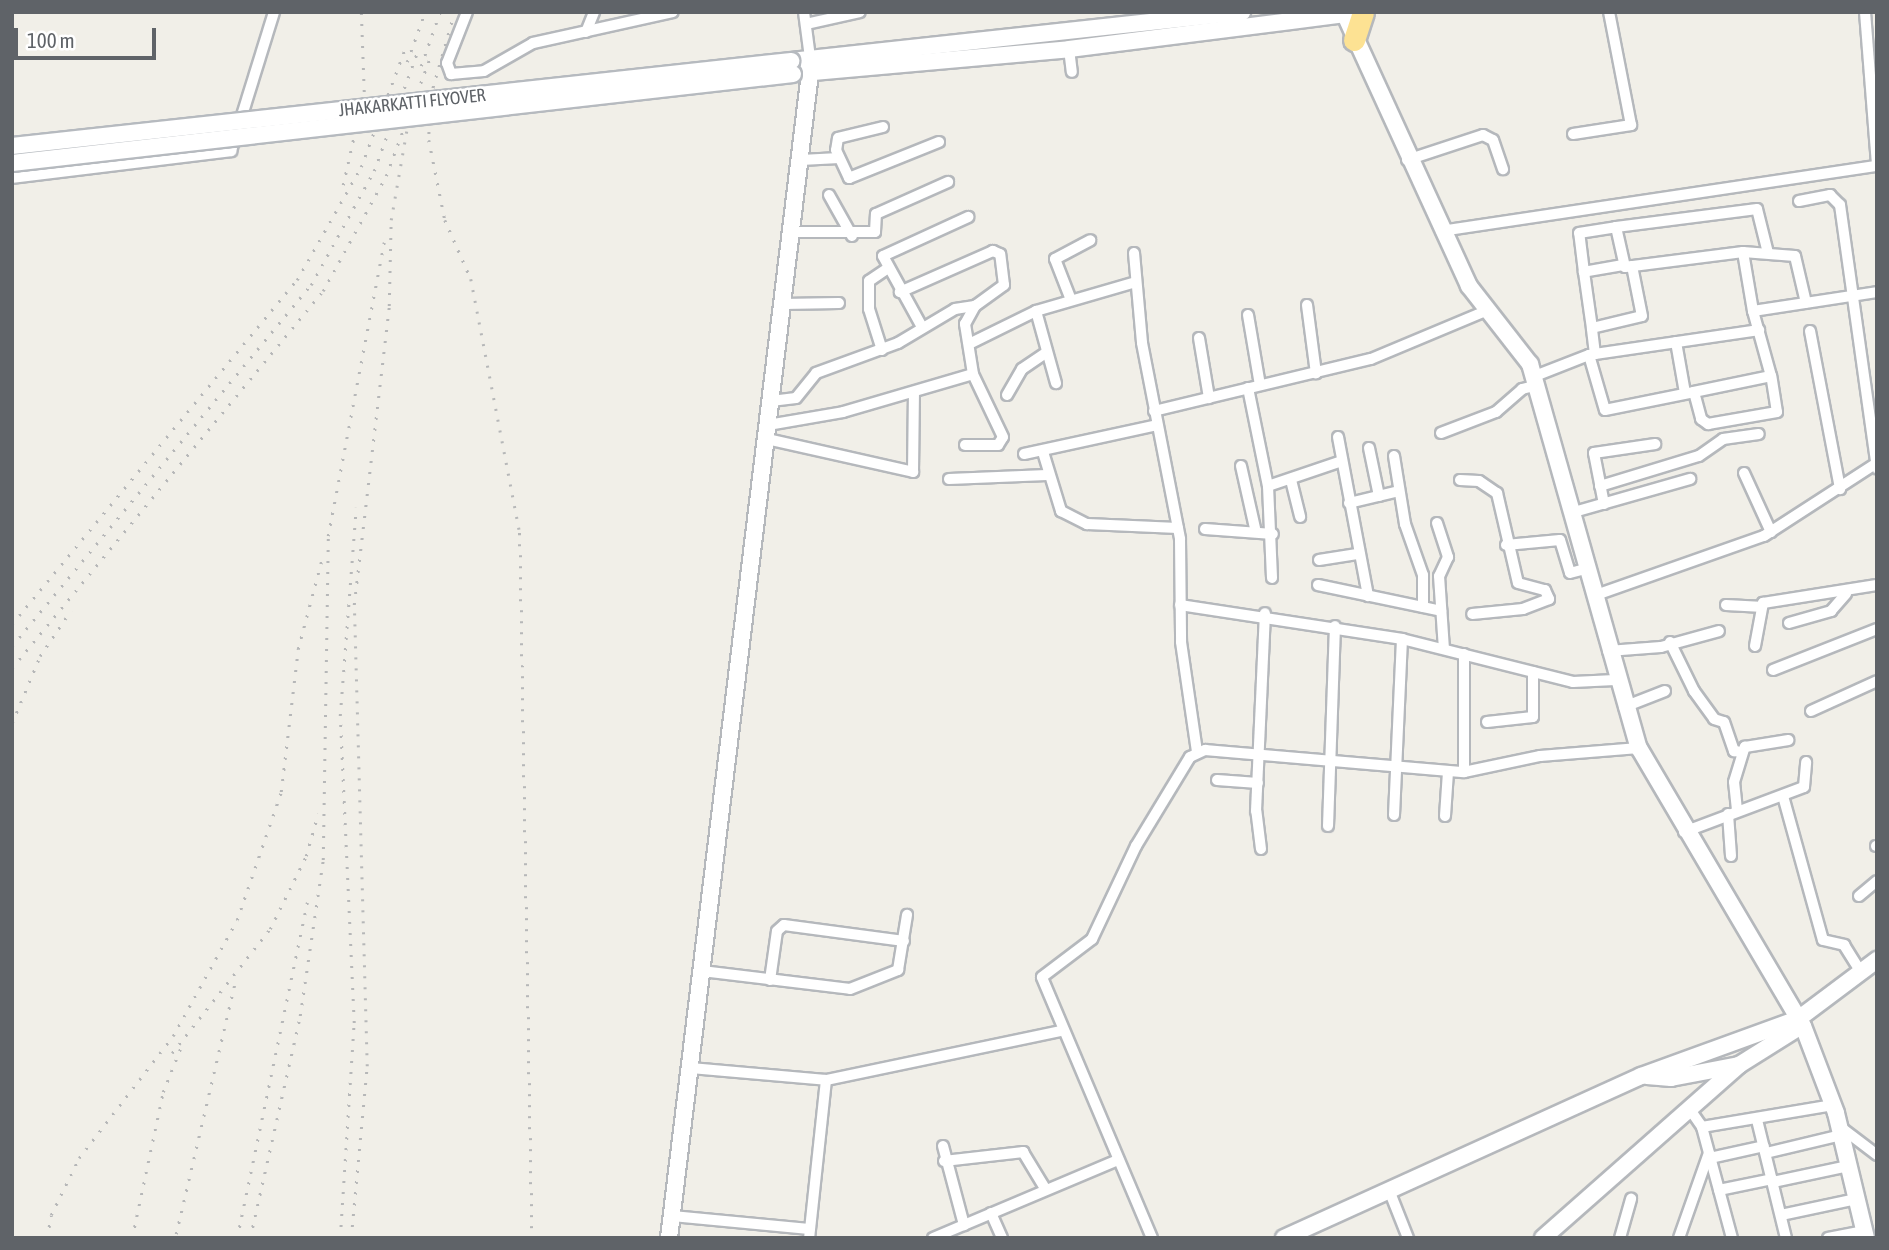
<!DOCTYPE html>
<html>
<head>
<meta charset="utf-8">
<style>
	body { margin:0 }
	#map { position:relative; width:1889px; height:1250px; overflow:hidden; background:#f1efe8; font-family:"Asap Condensed",sans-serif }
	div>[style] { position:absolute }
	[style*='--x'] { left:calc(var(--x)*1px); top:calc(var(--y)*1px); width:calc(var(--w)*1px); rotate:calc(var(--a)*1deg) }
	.roads { filter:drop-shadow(2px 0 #b5b8bc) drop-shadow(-2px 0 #b5b8bc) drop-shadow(0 2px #b5b8bc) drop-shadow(0 -2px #b5b8bc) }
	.street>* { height:10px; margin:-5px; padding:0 5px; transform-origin:5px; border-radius:5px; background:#fff }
	.secondary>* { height:16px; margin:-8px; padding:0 8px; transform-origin:8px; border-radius:8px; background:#fff }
	.highway>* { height:21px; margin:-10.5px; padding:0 10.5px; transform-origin:10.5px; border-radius:10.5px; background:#fde293 }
	.rail>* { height:2.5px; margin-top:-1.25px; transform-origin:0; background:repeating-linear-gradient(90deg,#b6b7b8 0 2px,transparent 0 11px) }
	.bridges { filter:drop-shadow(2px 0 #b6babf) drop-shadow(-2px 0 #b6babf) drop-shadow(0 2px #b6babf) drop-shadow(0 -2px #b6babf) }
	.secondary-bridge>* { height:16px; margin:-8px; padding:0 8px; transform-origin:8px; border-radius:8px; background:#fff }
	span { translate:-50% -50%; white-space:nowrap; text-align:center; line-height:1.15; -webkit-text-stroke:5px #fff; paint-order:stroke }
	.street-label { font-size:18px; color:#5f6368 }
	.frame { position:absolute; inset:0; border:14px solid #5f6368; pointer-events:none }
	.scale { position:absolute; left:14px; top:28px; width:142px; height:32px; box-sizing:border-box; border:4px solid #5f6368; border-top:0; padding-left:9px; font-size:21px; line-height:24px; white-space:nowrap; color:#5f6368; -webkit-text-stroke:5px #fff; paint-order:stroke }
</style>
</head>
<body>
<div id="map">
	<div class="roads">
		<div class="street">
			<i style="--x:467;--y:12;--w:55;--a:111.4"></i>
			<i style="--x:447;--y:63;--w:12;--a:70"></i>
			<i style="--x:451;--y:74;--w:33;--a:-5"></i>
			<i style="--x:484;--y:71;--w:56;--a:-29.7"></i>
			<i style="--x:533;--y:43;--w:143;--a:-12.5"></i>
			<i style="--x:804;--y:12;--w:53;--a:82.5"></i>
			<i style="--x:1865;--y:12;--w:151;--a:85.5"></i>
			<i style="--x:806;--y:24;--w:55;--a:-12.5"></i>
			<i style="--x:586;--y:32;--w:22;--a:-68"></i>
			<i style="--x:1069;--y:49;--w:23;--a:83"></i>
			<i style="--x:883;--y:127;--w:46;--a:166.3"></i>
			<i style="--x:838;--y:138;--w:12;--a:99"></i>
			<i style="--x:836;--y:150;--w:31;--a:65"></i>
			<i style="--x:849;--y:178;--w:97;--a:-21.8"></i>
			<i style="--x:1573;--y:134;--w:59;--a:-8.8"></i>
			<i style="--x:1631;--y:125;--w:115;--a:-101"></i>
			<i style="--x:801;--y:160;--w:38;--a:-3"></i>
			<i style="--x:1407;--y:160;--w:80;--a:-18.2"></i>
			<i style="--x:1483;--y:135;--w:11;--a:27"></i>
			<i style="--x:1493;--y:140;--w:31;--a:71"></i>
			<i style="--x:12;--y:178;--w:221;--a:-7"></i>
			<i style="--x:231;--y:151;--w:145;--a:-72.8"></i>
			<i style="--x:829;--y:195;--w:47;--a:60.7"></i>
			<i style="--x:1799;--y:201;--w:32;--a:-11"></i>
			<i style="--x:1830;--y:195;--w:14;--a:45"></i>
			<i style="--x:1840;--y:205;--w:266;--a:82"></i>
			<i style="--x:1441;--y:231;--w:441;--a:-8.5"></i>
			<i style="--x:792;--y:232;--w:83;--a:0"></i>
			<i style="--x:875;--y:232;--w:18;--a:-87"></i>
			<i style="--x:876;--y:214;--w:79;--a:-24"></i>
			<i style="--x:1743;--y:252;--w:52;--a:4.4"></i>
			<i style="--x:1795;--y:256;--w:48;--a:76.8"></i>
			<i style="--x:1134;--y:253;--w:90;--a:84.9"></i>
			<i style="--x:1142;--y:343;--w:200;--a:79"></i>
			<i style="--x:1180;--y:539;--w:103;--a:89.4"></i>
			<i style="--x:1181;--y:642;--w:111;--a:81.7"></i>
			<i style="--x:1768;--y:253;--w:45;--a:-104"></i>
			<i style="--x:1757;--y:209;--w:142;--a:172.7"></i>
			<i style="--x:1616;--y:227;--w:41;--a:77.3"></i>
			<i style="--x:1625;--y:267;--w:119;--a:-7.2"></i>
			<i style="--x:1743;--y:252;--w:60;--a:80.4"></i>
			<i style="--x:1753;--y:311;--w:125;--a:-8.7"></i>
			<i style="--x:1623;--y:265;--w:40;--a:170"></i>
			<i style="--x:1584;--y:272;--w:57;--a:81.9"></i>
			<i style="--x:1592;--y:328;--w:51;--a:-13.5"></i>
			<i style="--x:1642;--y:316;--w:51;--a:-101.3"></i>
			<i style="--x:1584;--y:272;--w:39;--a:-97"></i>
			<i style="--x:1579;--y:233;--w:37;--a:-9"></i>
			<i style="--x:1071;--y:300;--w:44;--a:-111.3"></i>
			<i style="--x:1055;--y:259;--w:40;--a:-28"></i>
			<i style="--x:783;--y:304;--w:56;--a:-1"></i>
			<i style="--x:1307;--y:305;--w:69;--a:82.5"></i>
			<i style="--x:1036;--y:311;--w:75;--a:74.5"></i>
			<i style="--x:1753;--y:311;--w:67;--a:74.5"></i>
			<i style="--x:1771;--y:376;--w:79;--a:168.3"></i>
			<i style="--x:1694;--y:392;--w:28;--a:75"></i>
			<i style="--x:1701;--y:419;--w:9;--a:36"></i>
			<i style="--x:1708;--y:424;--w:70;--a:-9.9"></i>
			<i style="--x:1777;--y:412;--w:36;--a:-99"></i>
			<i style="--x:1248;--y:315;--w:71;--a:80.3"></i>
			<i style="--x:922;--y:327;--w:81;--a:-118.8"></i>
			<i style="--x:883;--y:256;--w:94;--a:-24.6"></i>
			<i style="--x:1810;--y:331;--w:161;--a:79.2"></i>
			<i style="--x:1199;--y:338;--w:61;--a:80.5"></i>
			<i style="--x:1676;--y:342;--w:52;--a:80"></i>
			<i style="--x:969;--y:344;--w:75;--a:-26.2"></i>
			<i style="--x:1036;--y:311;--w:104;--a:-16.2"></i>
			<i style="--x:882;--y:350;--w:43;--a:-107.6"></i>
			<i style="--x:869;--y:309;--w:28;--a:-90"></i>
			<i style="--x:869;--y:281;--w:22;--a:-34"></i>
			<i style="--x:1595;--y:354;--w:166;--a:-8.3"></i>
			<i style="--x:1589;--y:355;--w:6;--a:-9"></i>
			<i style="--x:1595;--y:354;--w:26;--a:-97"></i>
			<i style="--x:1535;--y:376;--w:58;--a:-21.3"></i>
			<i style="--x:1589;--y:355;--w:57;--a:73.8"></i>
			<i style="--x:1605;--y:410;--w:91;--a:-11.4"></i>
			<i style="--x:1248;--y:388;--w:100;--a:78.5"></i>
			<i style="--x:1268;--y:486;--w:92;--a:87.5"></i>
			<i style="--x:1007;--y:395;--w:30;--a:-60"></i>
			<i style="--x:1022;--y:369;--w:30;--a:-34"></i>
			<i style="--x:771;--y:401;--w:25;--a:-7"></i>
			<i style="--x:796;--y:398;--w:32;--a:-51"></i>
			<i style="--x:816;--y:373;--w:87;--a:-20.1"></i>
			<i style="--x:898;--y:343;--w:66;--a:-30.8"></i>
			<i style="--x:955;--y:309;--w:20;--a:-9"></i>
			<i style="--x:1154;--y:411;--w:223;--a:-13.5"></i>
			<i style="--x:1371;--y:359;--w:125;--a:-22.7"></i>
			<i style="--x:768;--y:425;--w:76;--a:-9.8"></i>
			<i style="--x:843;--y:412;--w:135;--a:-16.3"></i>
			<i style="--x:973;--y:374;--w:51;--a:-99.1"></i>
			<i style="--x:965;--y:324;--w:21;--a:-61"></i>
			<i style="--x:975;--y:306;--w:36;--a:-36"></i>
			<i style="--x:1004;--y:285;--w:31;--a:-97"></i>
			<i style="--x:1000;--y:254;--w:8;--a:-157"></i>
			<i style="--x:993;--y:251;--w:102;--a:156.2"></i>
			<i style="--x:1441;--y:433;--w:59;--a:-20.9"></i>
			<i style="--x:1496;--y:412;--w:35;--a:-41"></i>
			<i style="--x:1522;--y:389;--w:16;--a:-14"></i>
			<i style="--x:1338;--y:437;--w:162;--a:79.3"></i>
			<i style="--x:767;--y:439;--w:150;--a:12.7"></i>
			<i style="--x:913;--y:472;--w:79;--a:-89.3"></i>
			<i style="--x:965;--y:445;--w:33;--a:0"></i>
			<i style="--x:998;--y:445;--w:9;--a:-58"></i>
			<i style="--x:1003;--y:437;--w:70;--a:-115.5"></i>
			<i style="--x:1369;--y:448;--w:49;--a:78.2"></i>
			<i style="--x:1043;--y:452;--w:62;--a:73"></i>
			<i style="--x:1061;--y:511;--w:29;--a:27"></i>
			<i style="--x:1087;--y:524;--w:91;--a:2.5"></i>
			<i style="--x:1024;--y:454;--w:136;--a:-12.3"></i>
			<i style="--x:1394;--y:456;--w:69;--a:80.8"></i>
			<i style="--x:1405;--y:524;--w:54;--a:70.6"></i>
			<i style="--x:1423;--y:575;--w:32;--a:90"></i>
			<i style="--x:1241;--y:466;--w:64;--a:77.3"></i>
			<i style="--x:1744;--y:473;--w:65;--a:65.4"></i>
			<i style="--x:949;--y:479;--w:98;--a:-2.3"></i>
			<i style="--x:1291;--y:480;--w:38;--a:76"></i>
			<i style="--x:1460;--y:480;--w:19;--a:3"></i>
			<i style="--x:1479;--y:481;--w:22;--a:34"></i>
			<i style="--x:1497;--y:493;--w:92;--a:76.9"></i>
			<i style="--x:1518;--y:583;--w:28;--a:15"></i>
			<i style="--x:1545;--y:590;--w:10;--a:66"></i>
			<i style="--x:1549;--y:599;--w:28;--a:159"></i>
			<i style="--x:1523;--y:609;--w:51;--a:174.4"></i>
			<i style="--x:1268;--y:486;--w:78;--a:-18.7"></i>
			<i style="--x:1600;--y:486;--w:103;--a:-16.9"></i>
			<i style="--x:1699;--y:456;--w:29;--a:-35"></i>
			<i style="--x:1723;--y:439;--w:36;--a:-8"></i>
			<i style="--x:1349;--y:503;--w:51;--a:-13.5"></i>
			<i style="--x:1604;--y:504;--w:52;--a:-101.1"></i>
			<i style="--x:1594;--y:453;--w:62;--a:-8.4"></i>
			<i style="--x:1574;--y:512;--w:121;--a:-15.9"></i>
			<i style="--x:1437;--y:523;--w:36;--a:72"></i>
			<i style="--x:1448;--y:557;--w:21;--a:115"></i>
			<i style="--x:1439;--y:576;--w:73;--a:86.1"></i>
			<i style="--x:1205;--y:529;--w:68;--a:4.2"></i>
			<i style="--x:1506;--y:545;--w:54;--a:-5.3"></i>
			<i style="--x:1560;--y:540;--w:34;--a:73"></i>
			<i style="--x:1570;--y:573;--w:20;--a:-15"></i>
			<i style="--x:1319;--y:560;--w:37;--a:-9"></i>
			<i style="--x:1318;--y:585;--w:126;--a:11.9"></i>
			<i style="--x:1596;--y:595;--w:178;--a:-19.4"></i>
			<i style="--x:1764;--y:536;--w:135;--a:-32.9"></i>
			<i style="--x:1180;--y:605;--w:225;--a:8.7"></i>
			<i style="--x:1402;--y:639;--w:176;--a:14.1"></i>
			<i style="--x:1573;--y:682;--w:42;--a:-2.7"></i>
			<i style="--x:1726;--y:605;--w:33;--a:3"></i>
			<i style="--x:1789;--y:623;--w:44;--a:-15.9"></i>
			<i style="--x:1831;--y:611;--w:23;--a:-49"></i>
			<i style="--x:1670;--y:642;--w:55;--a:63.9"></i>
			<i style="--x:1694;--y:691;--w:34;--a:54"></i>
			<i style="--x:1714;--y:719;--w:10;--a:17"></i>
			<i style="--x:1724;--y:722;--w:31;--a:71"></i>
			<i style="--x:1734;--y:751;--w:8;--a:7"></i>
			<i style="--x:1755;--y:646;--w:44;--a:-79.5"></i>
			<i style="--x:1763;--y:603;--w:115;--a:-9"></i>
			<i style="--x:1608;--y:651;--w:53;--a:-4.3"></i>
			<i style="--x:1661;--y:647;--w:60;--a:-15.4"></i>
			<i style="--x:1773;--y:670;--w:112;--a:-21.5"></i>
			<i style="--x:1624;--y:707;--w:44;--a:-21.3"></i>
			<i style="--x:1811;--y:711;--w:72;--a:-24.4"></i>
			<i style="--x:1487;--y:722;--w:46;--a:-6.2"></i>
			<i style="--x:1533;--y:717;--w:45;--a:-90"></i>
			<i style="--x:1464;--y:772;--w:118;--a:-90"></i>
			<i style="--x:1217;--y:780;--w:41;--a:4.2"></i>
			<i style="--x:1783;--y:796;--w:149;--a:74.5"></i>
			<i style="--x:1823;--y:940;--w:22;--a:13"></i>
			<i style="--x:1844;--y:945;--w:32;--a:58"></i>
			<i style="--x:1737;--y:810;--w:28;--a:-96"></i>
			<i style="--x:1734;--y:782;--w:37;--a:-73"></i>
			<i style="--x:1745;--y:747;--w:44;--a:-9.2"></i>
			<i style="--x:1728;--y:814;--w:42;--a:85.9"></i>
			<i style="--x:1394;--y:815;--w:176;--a:-87.4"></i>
			<i style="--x:1445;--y:816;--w:44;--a:-86.1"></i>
			<i style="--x:1328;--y:826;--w:200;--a:-88"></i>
			<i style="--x:1684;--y:832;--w:128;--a:-20.6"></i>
			<i style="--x:1804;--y:787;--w:25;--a:-85"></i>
			<i style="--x:1876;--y:846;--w:1;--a:0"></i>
			<i style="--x:1261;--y:849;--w:38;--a:-97"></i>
			<i style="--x:1256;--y:811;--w:198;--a:-87.4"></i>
			<i style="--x:1859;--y:896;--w:23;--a:-40"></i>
			<i style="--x:702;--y:971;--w:149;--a:6.9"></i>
			<i style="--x:850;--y:989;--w:52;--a:-21.6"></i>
			<i style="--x:898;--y:970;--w:56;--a:-80.7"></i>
			<i style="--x:770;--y:980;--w:49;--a:-81.9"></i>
			<i style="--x:777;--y:931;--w:9;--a:-41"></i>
			<i style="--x:784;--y:925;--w:121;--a:7.6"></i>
			<i style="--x:690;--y:1068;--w:137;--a:5"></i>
			<i style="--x:826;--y:1080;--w:159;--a:96.1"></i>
			<i style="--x:826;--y:1080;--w:239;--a:-11.8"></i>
			<i style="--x:1691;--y:1111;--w:19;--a:55"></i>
			<i style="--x:1702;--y:1127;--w:115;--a:74.9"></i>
			<i style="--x:1757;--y:1120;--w:122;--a:76.2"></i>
			<i style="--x:1839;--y:1126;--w:48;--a:37.3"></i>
			<i style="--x:1702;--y:1127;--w:133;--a:-9.5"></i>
			<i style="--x:943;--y:1146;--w:82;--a:75.1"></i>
			<i style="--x:1766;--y:1153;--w:77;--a:-13.5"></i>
			<i style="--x:1710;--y:1158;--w:55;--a:-12.5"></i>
			<i style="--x:944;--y:1161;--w:80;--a:-6.5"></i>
			<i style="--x:1023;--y:1152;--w:44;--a:58.8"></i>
			<i style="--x:1773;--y:1182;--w:77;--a:-12"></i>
			<i style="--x:1389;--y:1190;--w:52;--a:68.4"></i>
			<i style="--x:1719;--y:1190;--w:54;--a:-11.7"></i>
			<i style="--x:991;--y:1213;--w:27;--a:66"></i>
			<i style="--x:1781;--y:1215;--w:77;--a:-12"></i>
			<i style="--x:672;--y:1216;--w:138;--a:5.4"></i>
			<i style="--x:933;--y:1238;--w:201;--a:-22.9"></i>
			<i style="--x:1152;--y:1238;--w:283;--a:-112.9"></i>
			<i style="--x:1042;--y:977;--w:63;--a:-37.2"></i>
			<i style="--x:1092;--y:939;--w:103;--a:-64.7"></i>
			<i style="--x:1136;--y:846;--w:104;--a:-58.8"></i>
			<i style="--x:1190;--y:757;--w:17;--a:-25"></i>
			<i style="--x:1205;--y:750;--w:260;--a:4.9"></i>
			<i style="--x:1464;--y:772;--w:78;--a:-11.9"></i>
			<i style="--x:1540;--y:756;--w:99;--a:-4.6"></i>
			<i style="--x:1620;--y:1238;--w:41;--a:-74.2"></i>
			<i style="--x:1679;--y:1238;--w:90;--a:-70.6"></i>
			<i style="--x:1828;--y:1238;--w:37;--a:-11"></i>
		</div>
		<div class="secondary">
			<i style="--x:1345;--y:15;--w:298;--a:65.4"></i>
			<i style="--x:1469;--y:286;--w:99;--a:52"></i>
			<i style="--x:1530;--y:364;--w:399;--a:74.2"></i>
			<i style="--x:1639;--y:748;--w:323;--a:59.5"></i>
			<i style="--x:1803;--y:1026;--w:93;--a:69.2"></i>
			<i style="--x:1836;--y:1113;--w:129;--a:76.5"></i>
			<i style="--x:791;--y:61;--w:454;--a:-6.2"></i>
			<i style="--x:802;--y:73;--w:268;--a:-5.1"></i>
			<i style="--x:1069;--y:49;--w:286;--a:-7.2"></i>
			<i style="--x:1647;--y:1076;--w:24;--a:5"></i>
			<i style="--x:1671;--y:1078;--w:69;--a:-10.8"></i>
			<i style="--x:1739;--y:1065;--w:70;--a:-32.1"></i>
			<i style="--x:669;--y:1238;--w:1174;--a:-83.1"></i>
			<i style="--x:1284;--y:1238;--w:392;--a:-24.4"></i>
			<i style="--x:1641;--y:1076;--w:167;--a:-20"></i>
			<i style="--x:1798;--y:1019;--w:99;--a:-36.8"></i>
			<i style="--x:1543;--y:1238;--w:261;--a:-41.4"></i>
		</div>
		<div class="highway">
			<i style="--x:1354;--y:40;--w:29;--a:-72"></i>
		</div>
	</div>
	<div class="rail">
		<i style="--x:455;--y:12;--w:91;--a:106"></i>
		<i style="--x:430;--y:99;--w:41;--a:91.4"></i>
		<i style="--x:429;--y:140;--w:82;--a:78.7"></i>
		<i style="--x:445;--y:220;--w:64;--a:66.2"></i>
		<i style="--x:471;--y:279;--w:259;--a:79.1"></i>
		<i style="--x:520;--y:533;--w:705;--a:89.02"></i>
		<i style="--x:407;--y:62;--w:53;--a:-70.2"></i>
		<i style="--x:421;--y:66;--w:57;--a:-70.6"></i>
		<i style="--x:343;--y:185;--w:95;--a:-77.3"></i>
		<i style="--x:364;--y:92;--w:80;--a:-92.1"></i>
		<i style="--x:12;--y:624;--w:447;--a:-50.4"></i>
		<i style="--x:297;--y:280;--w:130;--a:-60.5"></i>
		<i style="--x:361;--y:167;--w:126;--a:-69.6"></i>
		<i style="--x:12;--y:646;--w:469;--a:-50.4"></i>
		<i style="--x:311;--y:285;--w:130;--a:-61.1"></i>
		<i style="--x:374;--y:171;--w:126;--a:-70"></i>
		<i style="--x:12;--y:668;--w:489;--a:-50.5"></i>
		<i style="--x:323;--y:291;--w:131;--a:-61.3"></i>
		<i style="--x:386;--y:176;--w:126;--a:-69.6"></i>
		<i style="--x:12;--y:723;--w:73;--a:-67.3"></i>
		<i style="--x:40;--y:656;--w:55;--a:-56"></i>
		<i style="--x:172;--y:1053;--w:158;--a:-51.7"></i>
		<i style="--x:270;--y:929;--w:81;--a:-63.7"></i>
		<i style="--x:306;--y:856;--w:44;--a:-74.1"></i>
		<i style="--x:176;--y:1234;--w:262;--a:-76.8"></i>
		<i style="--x:47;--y:1238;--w:23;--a:-80"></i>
		<i style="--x:51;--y:1215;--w:64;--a:-63.8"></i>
		<i style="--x:79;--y:1158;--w:154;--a:-52.4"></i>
		<i style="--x:173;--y:1036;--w:132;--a:-61.1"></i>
		<i style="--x:237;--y:920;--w:135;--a:-71"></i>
		<i style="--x:281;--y:792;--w:144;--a:-83.2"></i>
		<i style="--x:298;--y:649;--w:93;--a:-75.1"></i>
		<i style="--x:132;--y:1238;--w:149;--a:-78"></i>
		<i style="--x:163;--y:1092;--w:48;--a:-68.2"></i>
		<i style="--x:237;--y:1238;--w:343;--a:-78.2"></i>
		<i style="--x:250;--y:1238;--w:228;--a:-77.3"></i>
		<i style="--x:300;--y:1016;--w:158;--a:-81.6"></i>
		<i style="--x:323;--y:860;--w:324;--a:-89.1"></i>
		<i style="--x:328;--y:536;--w:299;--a:-79.2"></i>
		<i style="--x:340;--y:1238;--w:215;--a:-86.3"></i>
		<i style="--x:354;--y:1023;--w:307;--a:-92.6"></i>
		<i style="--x:340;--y:716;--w:209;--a:-85.6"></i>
		<i style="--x:351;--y:1238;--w:173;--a:-84.7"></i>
		<i style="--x:367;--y:1066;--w:461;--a:-91.6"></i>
		<i style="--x:354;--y:605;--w:301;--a:-83.3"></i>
		<i style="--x:389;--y:306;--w:86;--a:-88.7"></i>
		<i style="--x:391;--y:220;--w:98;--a:-80.1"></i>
	</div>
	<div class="bridges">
		<div class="secondary-bridge">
			<i style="--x:12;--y:146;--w:784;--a:-6.23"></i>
			<i style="--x:12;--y:163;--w:786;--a:-6.5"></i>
		</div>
	</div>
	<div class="street-label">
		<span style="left:412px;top:103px;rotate:-6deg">JHAKARKATTI FLYOVER</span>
	</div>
	<div class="frame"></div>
	<div class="scale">100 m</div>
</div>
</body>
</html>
